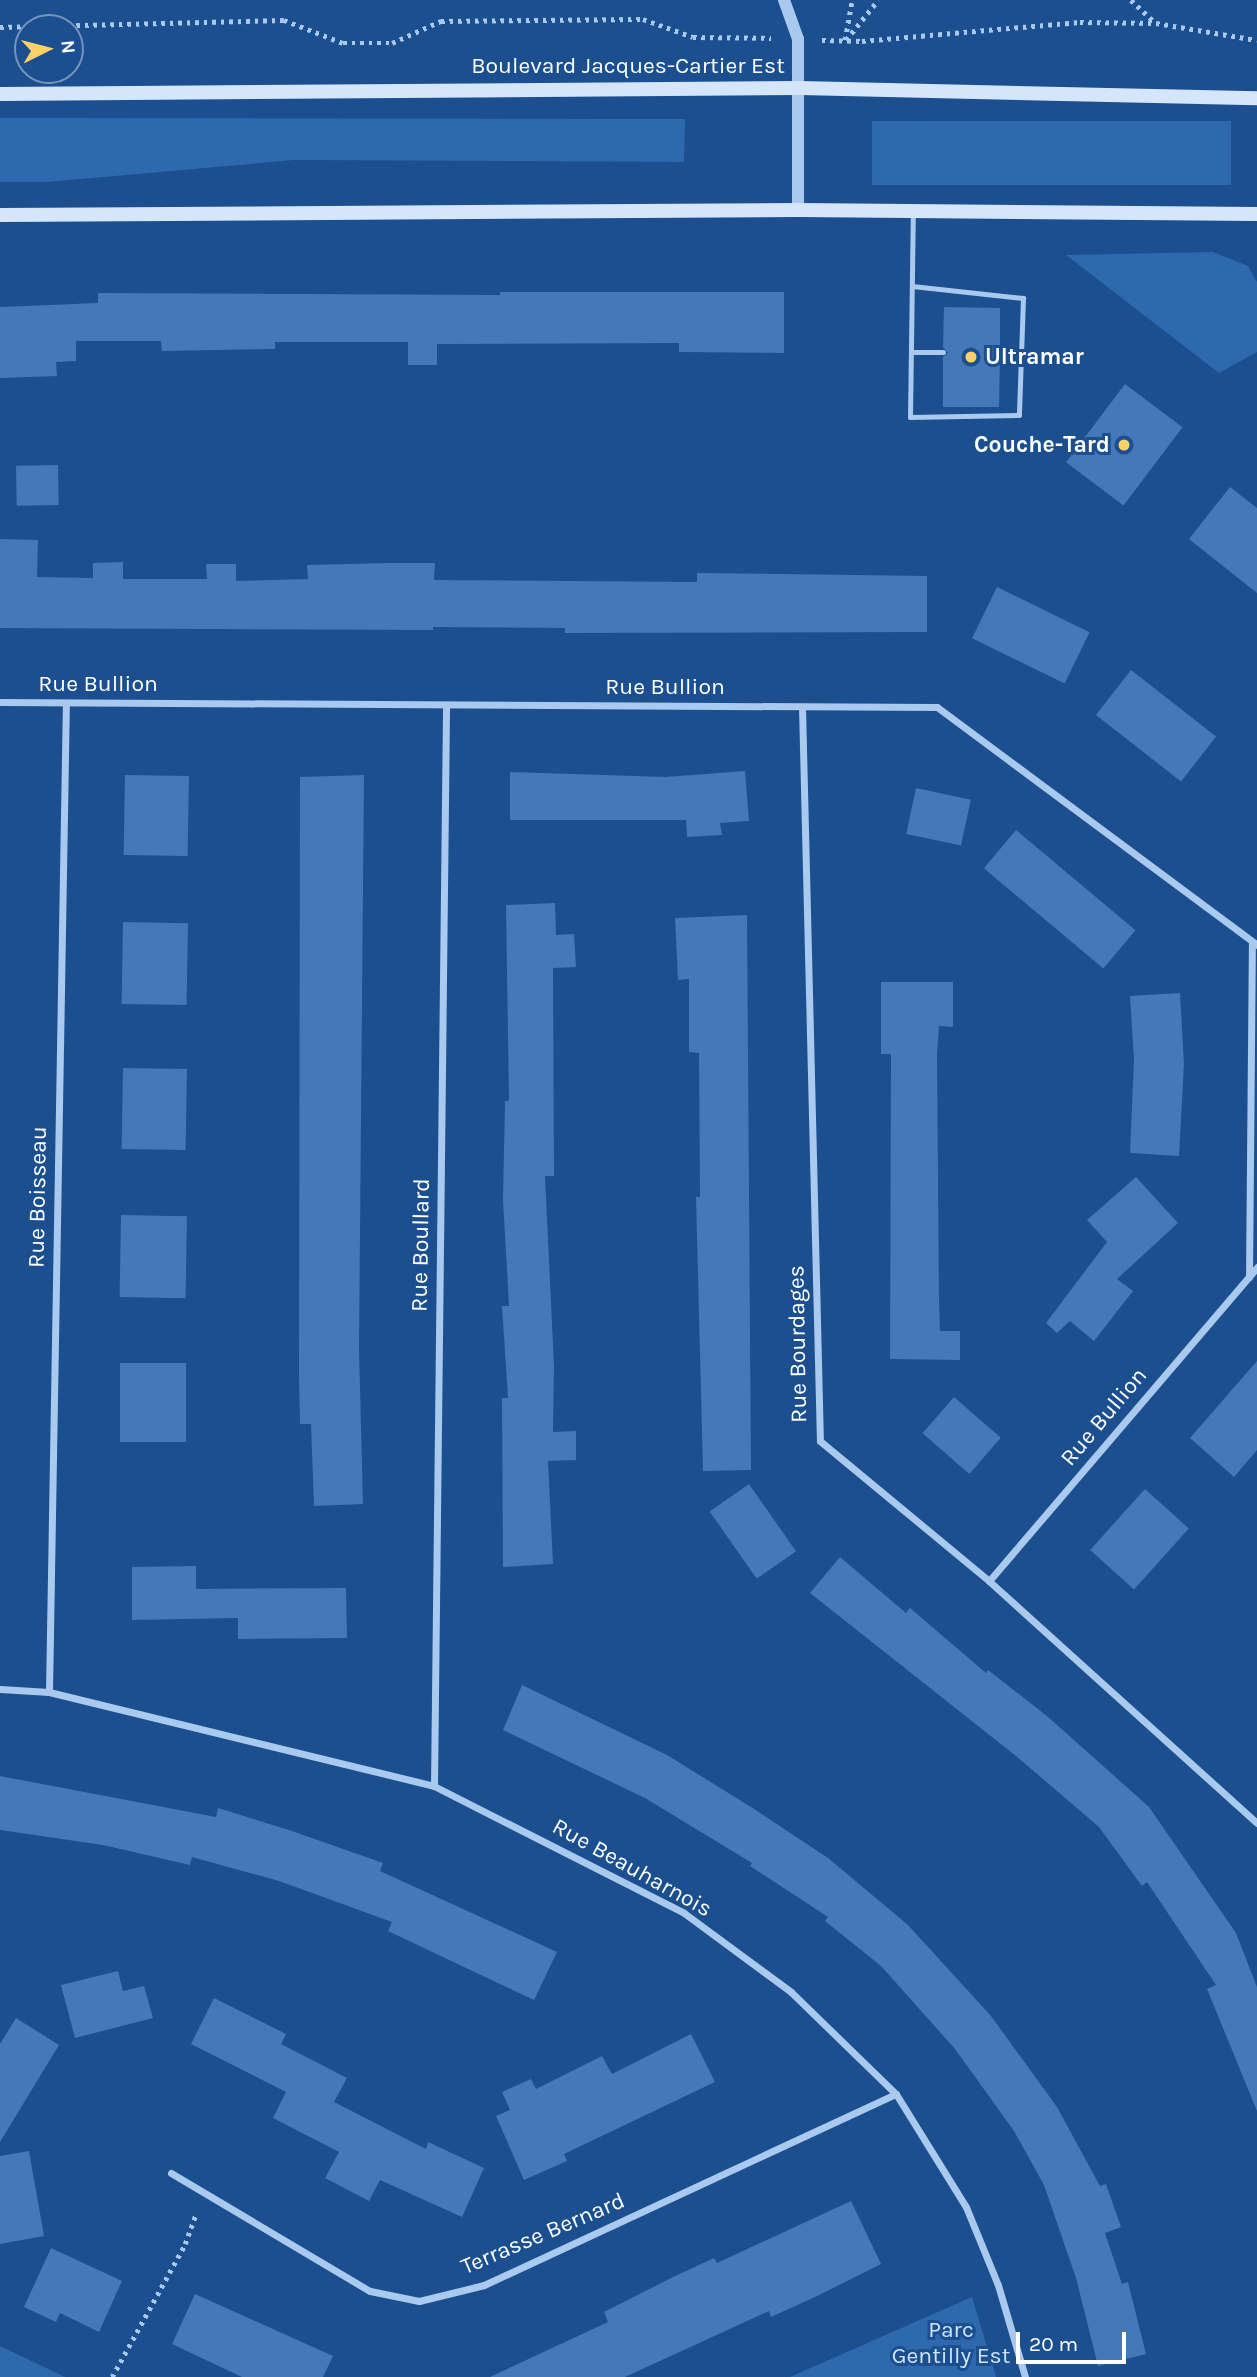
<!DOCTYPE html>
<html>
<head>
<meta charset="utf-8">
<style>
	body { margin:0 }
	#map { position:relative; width:1257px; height:2377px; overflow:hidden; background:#1b4f8f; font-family:Karla,sans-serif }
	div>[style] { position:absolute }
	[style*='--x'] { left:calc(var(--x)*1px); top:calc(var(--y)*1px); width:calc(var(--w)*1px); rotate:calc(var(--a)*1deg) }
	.green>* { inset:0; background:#2e69ad; transform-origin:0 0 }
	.building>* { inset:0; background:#4478b7; transform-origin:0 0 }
	.path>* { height:4.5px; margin-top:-2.25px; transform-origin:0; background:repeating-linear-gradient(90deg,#a9c9ee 0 3.5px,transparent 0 8.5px) }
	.service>* { height:5px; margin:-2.5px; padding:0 2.5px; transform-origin:2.5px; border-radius:2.5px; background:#a9c9ee }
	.minor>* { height:7px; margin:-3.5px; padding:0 3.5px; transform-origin:3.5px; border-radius:3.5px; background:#a9c9ee }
	.tertiary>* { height:12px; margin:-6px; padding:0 6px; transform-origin:6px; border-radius:6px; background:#a9c9ee }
	.secondary>* { height:14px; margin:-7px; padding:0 7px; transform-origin:7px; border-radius:7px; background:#d6e6fa }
	.dots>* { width:19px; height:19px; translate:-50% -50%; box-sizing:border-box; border:4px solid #1b4f8f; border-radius:50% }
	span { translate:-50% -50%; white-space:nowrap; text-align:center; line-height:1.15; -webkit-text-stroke:6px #1b4f8f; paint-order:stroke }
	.street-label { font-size:23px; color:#fff }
	.poi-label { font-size:23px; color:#fff; font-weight:700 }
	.left { translate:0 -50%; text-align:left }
	.right { translate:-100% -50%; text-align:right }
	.park-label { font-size:23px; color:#cfe3fa }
	.north { position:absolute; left:14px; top:14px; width:70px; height:70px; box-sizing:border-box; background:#1b4f8f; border:2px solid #7695bc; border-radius:50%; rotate:84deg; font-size:19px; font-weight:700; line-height:28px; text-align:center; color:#fff }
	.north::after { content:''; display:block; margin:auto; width:24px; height:32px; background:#ffd166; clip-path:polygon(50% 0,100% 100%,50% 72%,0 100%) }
	.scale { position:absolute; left:1016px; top:2332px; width:110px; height:32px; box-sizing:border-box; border:4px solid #fff; border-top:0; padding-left:9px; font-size:21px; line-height:24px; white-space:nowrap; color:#fff; -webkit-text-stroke:5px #1b4f8f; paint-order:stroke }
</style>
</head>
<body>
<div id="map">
	<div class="green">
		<i style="clip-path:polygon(0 118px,685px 119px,684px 162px,294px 160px,47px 182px,0 182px)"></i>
		<i style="left:872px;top:121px;width:359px;height:64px"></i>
		<i style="clip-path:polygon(1213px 252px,1248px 266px,1257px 282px,1257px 352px,1219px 373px,1066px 255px)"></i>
		<i style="clip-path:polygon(972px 2297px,996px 2377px,790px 2377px)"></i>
		<i style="clip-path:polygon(0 2346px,65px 2377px,0 2377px)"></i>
	</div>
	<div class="building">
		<i style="clip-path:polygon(500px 292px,784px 292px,784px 353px,679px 352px,679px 343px,437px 344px,437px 365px,408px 365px,408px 342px,275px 342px,275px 349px,162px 351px,161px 341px,76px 341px,76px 361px,56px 362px,57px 376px,0 378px,0 307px,98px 303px,98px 293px,500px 295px)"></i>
		<i style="clip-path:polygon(944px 307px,1000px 308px,1000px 347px,995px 351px,1000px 357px,999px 407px,943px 407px,943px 357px,948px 353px,943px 347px)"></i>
		<i style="left:1125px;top:384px;width:72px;height:98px;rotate:37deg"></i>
		<i style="left:58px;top:465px;width:40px;height:42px;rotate:89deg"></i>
		<i style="clip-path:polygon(1230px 487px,1257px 508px,1257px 593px,1189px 539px)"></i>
		<i style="clip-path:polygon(0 539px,38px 540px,37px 577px,93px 578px,93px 563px,123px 562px,123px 579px,207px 579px,206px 564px,236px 564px,236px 581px,308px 579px,307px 565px,390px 563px,435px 563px,434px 580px,697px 582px,697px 573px,927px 576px,927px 632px,565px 633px,565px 628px,433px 627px,433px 630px,0 628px)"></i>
		<i style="left:997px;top:587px;width:103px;height:57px;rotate:26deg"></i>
		<i style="left:1131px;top:670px;width:108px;height:57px;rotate:38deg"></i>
		<i style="clip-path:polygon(745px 771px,749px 821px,720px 823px,722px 835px,687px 837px,686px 820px,510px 820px,510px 772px,666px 777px)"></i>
		<i style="left:125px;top:775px;width:64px;height:80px;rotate:1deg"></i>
		<i style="clip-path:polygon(364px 775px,359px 1349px,363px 1504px,314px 1506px,311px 1424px,300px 1424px,299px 1376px,300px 777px)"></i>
		<i style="left:916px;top:788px;width:56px;height:47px;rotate:12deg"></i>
		<i style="left:1016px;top:830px;width:156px;height:50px;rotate:40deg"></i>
		<i style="clip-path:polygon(555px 903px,556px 935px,574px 934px,576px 967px,553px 968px,554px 1176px,545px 1176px,554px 1366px,553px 1432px,576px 1431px,576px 1460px,548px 1461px,553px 1564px,503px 1567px,502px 1398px,508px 1398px,502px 1306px,509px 1306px,503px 1200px,505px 1101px,509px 1101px,506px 905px)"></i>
		<i style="clip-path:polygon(747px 915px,751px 1470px,703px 1471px,696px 1197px,700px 1197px,699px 1053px,689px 1052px,689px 979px,678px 980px,675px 918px)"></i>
		<i style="left:123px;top:922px;width:65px;height:82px;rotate:1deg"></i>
		<i style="clip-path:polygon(881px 982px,953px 982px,953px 1027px,939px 1026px,937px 1054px,939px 1299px,940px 1331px,960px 1331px,960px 1360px,890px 1359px,891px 1054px,881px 1054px)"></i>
		<i style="clip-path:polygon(1180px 993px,1184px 1064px,1179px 1156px,1130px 1153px,1134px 1059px,1130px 996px)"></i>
		<i style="left:123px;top:1068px;width:64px;height:81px;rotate:1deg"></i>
		<i style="clip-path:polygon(1136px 1177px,1178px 1223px,1117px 1279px,1133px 1291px,1094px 1341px,1070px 1321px,1057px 1333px,1046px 1323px,1107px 1242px,1087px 1220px)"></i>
		<i style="left:121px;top:1215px;width:66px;height:82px;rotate:1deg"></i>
		<i style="clip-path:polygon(1257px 1361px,1257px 1450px,1234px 1477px,1190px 1438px)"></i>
		<i style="left:120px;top:1363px;width:66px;height:79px"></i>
		<i style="left:954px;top:1397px;width:62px;height:48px;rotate:41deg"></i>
		<i style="left:749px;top:1484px;width:82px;height:48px;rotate:55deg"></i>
		<i style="left:1145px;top:1489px;width:59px;height:82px;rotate:42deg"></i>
		<i style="clip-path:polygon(840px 1557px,906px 1613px,910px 1608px,986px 1673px,988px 1670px,1047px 1716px,1149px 1807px,1236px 1933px,1257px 1987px,1257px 2111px,1207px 1989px,1216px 1985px,1147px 1882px,1142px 1886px,1099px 1827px,1016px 1756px,810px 1593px)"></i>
		<i style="clip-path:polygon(196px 1566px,196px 1589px,346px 1588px,347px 1638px,238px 1639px,238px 1618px,132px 1620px,132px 1567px)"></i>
		<i style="clip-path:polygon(522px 1685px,667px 1755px,751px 1807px,828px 1858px,908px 1925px,991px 2016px,1057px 2107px,1100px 2186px,1106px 2184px,1121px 2227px,1105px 2233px,1122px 2284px,1128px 2282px,1146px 2354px,1098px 2366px,1076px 2278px,1044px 2185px,1014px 2131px,955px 2049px,881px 1966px,825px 1921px,828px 1917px,750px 1866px,752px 1863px,645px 1798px,503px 1730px)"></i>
		<i style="clip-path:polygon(0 1776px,216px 1817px,218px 1808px,289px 1830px,383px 1863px,380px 1871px,557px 1952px,534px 2000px,388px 1931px,392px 1922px,279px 1881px,192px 1857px,190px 1865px,103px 1845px,0 1830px)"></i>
		<i style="clip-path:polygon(118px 1971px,123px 1991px,144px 1986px,153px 2018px,75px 2038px,61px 1985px)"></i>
		<i style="clip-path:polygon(214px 1998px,286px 2034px,281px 2044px,347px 2078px,334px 2102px,426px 2149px,428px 2142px,484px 2168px,462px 2217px,380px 2180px,369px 2201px,325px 2178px,339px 2152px,273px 2118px,286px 2092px,191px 2044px)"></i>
		<i style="clip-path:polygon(16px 2018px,59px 2045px,0 2142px,0 2044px)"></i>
		<i style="clip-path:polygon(691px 2034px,715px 2082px,564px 2154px,567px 2161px,524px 2180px,496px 2116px,510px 2110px,502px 2092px,531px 2079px,536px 2089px,602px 2056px,612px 2074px)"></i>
		<i style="clip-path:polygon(29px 2151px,44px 2236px,0 2244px,0 2156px)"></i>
		<i style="clip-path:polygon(851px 2201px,881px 2264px,815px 2297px,771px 2317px,769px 2311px,625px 2377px,490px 2377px,608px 2322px,604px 2312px,671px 2278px,714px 2258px,717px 2263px)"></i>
		<i style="clip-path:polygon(51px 2248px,122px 2281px,99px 2332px,60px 2313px,56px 2322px,24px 2307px)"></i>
		<i style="clip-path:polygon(195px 2294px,333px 2356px,323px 2377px,242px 2377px,172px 2344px)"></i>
	</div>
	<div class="path">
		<i style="--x:1131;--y:0;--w:34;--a:43"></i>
		<i style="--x:0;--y:27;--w:284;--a:-1.4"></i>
		<i style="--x:284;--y:20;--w:63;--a:21.3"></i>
		<i style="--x:343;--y:43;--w:49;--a:0"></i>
		<i style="--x:392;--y:43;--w:54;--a:-24.2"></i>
		<i style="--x:441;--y:21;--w:202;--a:-0.6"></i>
		<i style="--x:643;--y:19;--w:53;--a:19.8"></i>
		<i style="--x:693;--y:37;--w:78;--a:0.7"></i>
		<i style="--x:822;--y:40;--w:40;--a:1.4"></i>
		<i style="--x:862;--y:41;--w:219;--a:-5"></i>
		<i style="--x:1080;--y:22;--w:76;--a:0.8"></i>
		<i style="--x:1156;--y:23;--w:102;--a:9.6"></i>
		<i style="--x:845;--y:40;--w:41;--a:-80.1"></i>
		<i style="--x:846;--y:40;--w:51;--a:-51.3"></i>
		<i style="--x:112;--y:2377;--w:152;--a:-61.2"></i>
		<i style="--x:185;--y:2244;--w:33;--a:-70"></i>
	</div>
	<div class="service">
		<i style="--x:912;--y:286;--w:112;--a:6.2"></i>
		<i style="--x:1023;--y:298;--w:117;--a:92"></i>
		<i style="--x:1019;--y:415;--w:109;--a:178.9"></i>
		<i style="--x:910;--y:417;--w:205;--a:-89.2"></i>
		<i style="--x:911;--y:352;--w:32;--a:0"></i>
		<i style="--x:1000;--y:352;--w:21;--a:0"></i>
	</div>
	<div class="minor">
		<i style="--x:0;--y:702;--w:937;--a:0.31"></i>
		<i style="--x:937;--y:707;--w:399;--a:36.6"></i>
		<i style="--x:802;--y:707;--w:734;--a:88.6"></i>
		<i style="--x:820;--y:1441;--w:219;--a:39.6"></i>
		<i style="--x:989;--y:1581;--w:361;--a:42.1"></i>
		<i style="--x:1249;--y:1277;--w:335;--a:-89.5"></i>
		<i style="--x:989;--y:1581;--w:413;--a:-49.5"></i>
		<i style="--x:0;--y:1689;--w:49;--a:3.5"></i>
		<i style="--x:49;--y:1692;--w:396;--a:13.7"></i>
		<i style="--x:434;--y:1786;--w:280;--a:26.9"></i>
		<i style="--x:684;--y:1913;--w:133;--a:36.4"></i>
		<i style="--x:791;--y:1992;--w:146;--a:44.2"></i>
		<i style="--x:896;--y:2094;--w:133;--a:58.2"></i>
		<i style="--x:966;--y:2207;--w:84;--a:67.7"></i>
		<i style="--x:998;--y:2285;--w:96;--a:73.6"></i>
		<i style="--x:49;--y:1692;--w:989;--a:-89.02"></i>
		<i style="--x:434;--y:1786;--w:1081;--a:-89.36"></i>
		<i style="--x:171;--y:2173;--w:231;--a:30.7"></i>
		<i style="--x:370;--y:2291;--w:50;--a:11.5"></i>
		<i style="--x:419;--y:2301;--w:67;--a:-13.8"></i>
		<i style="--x:484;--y:2285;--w:454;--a:-24.9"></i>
	</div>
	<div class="tertiary">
		<i style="--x:784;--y:0;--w:41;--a:70.3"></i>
		<i style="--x:798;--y:39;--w:171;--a:90"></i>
	</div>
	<div class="secondary">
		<i style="--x:0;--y:94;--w:800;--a:-0.43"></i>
		<i style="--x:800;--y:88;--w:457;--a:1.3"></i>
		<i style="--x:0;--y:215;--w:798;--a:-0.36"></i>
		<i style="--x:798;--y:210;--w:459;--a:0.5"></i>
	</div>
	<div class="dots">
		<i style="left:971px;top:357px;background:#ffd166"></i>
		<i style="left:1124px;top:445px;background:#ffd166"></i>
	</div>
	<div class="street-label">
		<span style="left:628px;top:66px">Boulevard Jacques-Cartier Est</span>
		<span style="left:98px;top:684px">Rue Bullion</span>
		<span style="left:665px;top:687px">Rue Bullion</span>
		<span style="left:38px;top:1197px;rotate:-89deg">Rue Boisseau</span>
		<span style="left:421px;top:1245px;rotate:-89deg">Rue Boullard</span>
		<span style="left:798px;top:1344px;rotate:-91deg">Rue Bourdages</span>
		<span style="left:1104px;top:1417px;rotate:-50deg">Rue Bullion</span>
		<span style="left:632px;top:1868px;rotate:29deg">Rue Beauharnois</span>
		<span style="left:543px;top:2234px;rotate:-23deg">Terrasse Bernard</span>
	</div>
	<div class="poi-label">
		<span class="left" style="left:985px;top:357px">Ultramar</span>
		<span class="right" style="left:1110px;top:445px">Couche-Tard</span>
	</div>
	<div class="park-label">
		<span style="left:951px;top:2343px">Parc<br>Gentilly Est</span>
	</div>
	<div class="north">N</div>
	<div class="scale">20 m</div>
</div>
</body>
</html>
